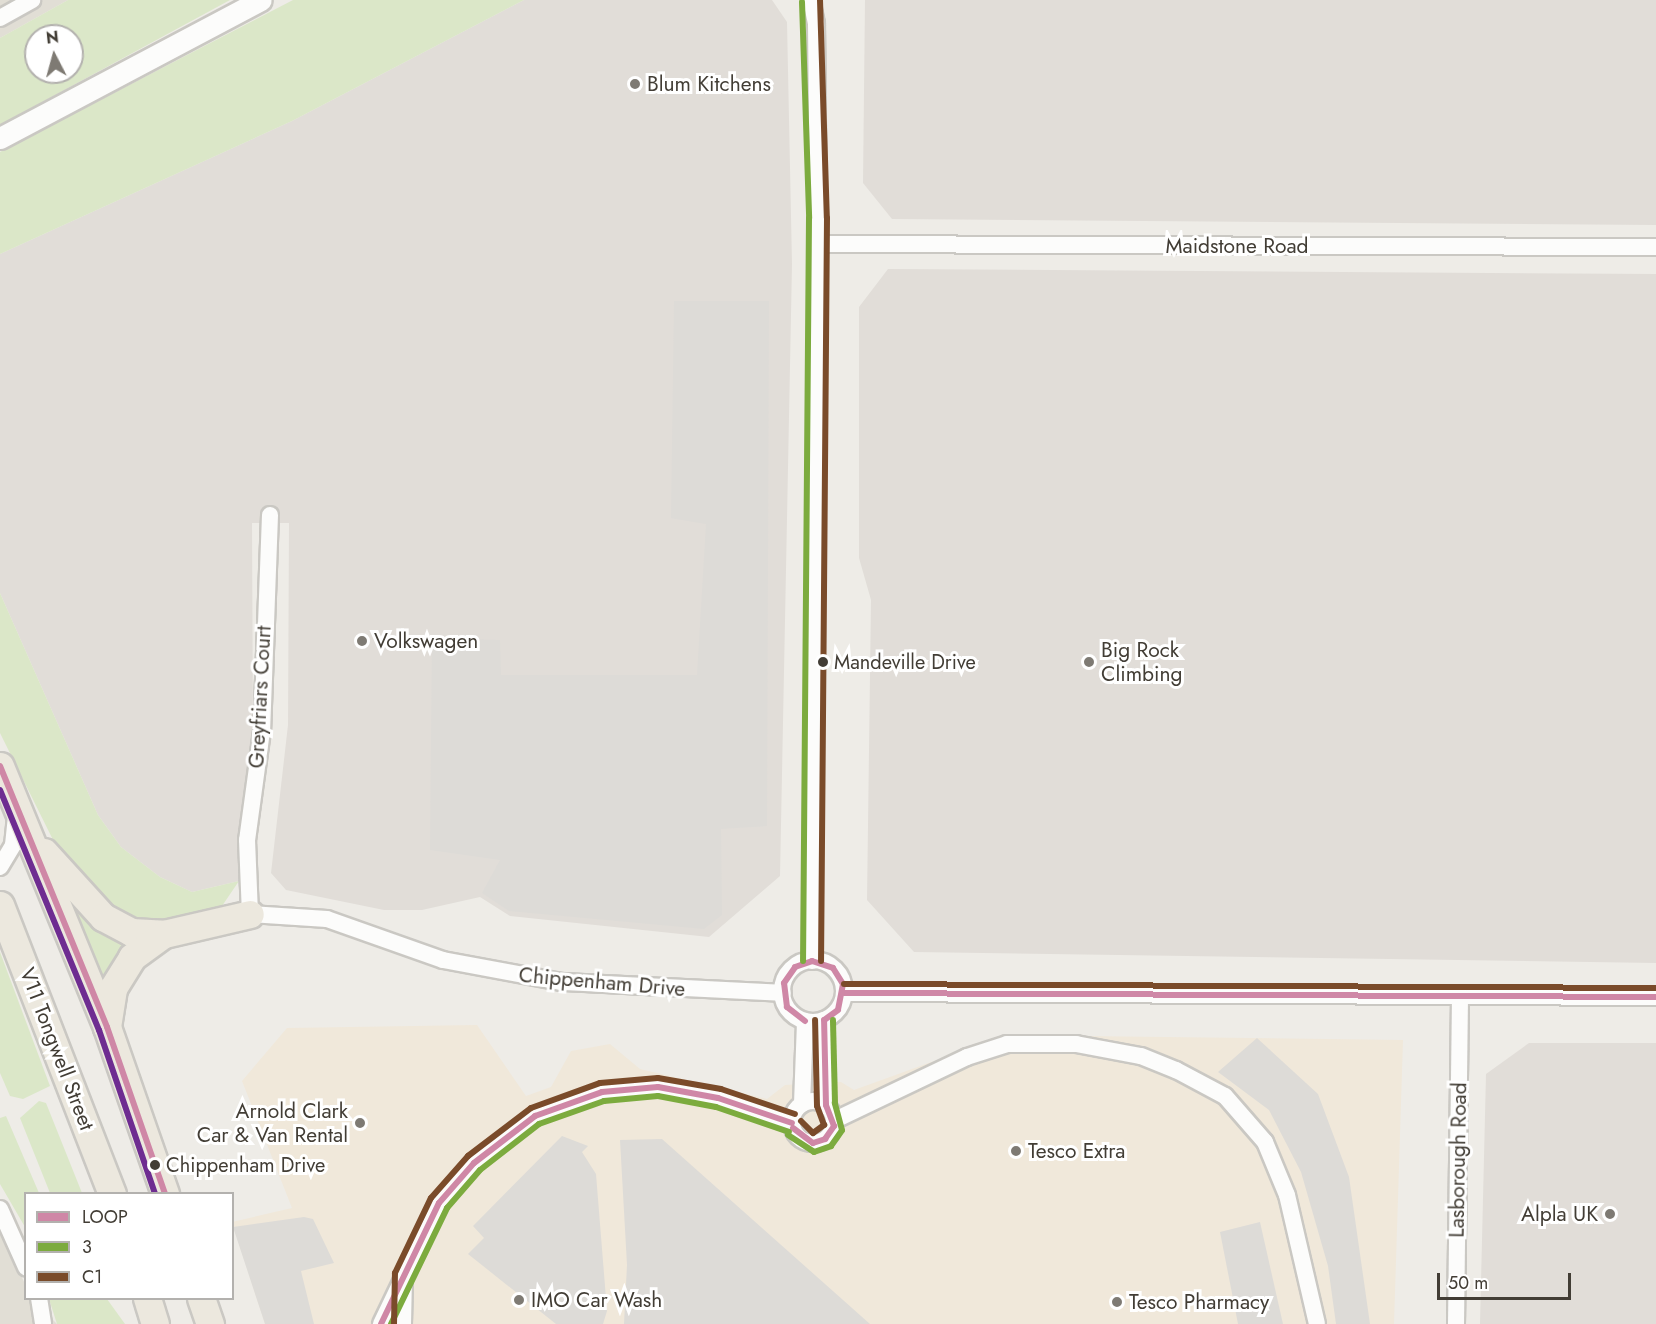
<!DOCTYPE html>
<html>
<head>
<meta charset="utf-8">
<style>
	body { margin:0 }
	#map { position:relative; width:1656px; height:1324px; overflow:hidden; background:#eeece7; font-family:Jost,sans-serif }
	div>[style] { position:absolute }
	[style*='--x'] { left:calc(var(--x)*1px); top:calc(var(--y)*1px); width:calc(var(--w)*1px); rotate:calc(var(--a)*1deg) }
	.residential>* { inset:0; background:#e1ded5 }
	.commercial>* { inset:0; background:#f0e8da }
	.industrial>* { inset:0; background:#e1ddd8 }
	.green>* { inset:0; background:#dbe7c8 }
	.parking>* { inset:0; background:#dddbd7 }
	.roads { filter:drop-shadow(2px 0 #cac8c3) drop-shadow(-2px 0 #cac8c3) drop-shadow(0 2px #cac8c3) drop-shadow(0 -2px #cac8c3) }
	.minor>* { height:16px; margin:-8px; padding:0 8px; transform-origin:8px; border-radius:8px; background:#fcfcfb }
	.minor>.ring { margin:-8px; padding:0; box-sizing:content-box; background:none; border:16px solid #fcfcfb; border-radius:50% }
	.tertiary>* { height:21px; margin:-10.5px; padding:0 10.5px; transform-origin:10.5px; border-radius:10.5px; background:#fcfcfb }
	.trunk>* { height:27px; margin:-13.5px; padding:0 13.5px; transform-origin:13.5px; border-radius:13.5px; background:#ece8de }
	.bus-1>* { height:6px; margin:-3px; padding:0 3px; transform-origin:3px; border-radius:3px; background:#cf87a6 }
	.bus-2>* { height:6px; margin:-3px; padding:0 3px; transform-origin:3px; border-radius:3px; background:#7cab3e }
	.bus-3>* { height:6px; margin:-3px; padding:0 3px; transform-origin:3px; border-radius:3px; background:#7a4b2a }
	.bus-4>* { height:6px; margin:-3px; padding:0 3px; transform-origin:3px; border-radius:3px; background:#6e2c91 }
	.dots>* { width:16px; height:16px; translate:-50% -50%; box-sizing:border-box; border:3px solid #fff; border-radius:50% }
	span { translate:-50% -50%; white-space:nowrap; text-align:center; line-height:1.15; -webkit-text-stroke:6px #fff; paint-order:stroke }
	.bus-label { font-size:20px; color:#423d35 }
	.left { translate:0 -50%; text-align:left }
	.poi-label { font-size:21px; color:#423d35 }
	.right { translate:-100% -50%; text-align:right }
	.street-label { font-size:21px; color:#423d35 }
	.legend { position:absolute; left:24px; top:1192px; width:210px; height:108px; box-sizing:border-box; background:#fff; border:2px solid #b3b1ae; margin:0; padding:8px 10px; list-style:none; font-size:18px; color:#423d35 }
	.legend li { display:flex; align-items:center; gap:12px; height:30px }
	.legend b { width:30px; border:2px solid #b3b1ae }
	.north { position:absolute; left:24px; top:24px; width:60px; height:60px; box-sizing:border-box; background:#fff; border:2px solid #b3b1ae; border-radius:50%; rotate:354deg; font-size:16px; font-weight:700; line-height:24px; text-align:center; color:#423d35 }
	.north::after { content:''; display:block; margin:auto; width:21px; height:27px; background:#7e7a73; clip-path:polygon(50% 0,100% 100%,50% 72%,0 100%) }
	.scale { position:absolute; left:1437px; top:1273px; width:134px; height:27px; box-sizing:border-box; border:3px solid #423d35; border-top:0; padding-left:8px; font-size:18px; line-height:21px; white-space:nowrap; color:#423d35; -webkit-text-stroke:4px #fff; paint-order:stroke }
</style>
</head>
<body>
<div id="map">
	<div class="residential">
		<i style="clip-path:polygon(0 0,68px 0,0 38px)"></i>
		<i style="clip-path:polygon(0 1231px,25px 1284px,26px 1298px,32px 1299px,57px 1324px,0 1324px)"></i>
	</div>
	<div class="commercial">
		<i style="clip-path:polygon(477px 1025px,526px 1096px,551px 1087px,571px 1051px,610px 1044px,640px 1069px,767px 1099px,785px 1085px,841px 1082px,854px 1090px,1006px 1035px,1403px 1040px,1394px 1324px,265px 1324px,232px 1222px,292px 1208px,242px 1081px,287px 1028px)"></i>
	</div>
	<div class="industrial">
		<i style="clip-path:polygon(524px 0,772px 0,787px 22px,792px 264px,780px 876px,709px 937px,510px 916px,480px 897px,422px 910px,384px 910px,286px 890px,271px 873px,288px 725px,289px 523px,252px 523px,253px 734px,239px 881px,192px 892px,160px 877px,121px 847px,98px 815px,0 593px,0 254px,292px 121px)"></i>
		<i style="clip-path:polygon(865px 0,1656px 0,1656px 225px,892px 219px,863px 183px)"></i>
		<i style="clip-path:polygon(888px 269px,1656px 274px,1656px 963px,914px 952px,867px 900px,871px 600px,859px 558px,859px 307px)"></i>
		<i style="clip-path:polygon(1529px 1043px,1656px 1043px,1656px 1324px,1480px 1324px,1486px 1074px)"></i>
	</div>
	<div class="green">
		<i style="clip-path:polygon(evenodd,68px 0,230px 0,0 125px,0 38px,68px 0,36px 36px,72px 36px,72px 72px,36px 72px,36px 36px)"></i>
		<i style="clip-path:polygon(293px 0,524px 0,292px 121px,0 254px,0 152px)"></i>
		<i style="clip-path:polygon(0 593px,98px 815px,121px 847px,160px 877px,192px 892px,239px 881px,222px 906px,156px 923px,119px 917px,59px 852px,0 733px)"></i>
		<i style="clip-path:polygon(70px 899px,134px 940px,103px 983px,70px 902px)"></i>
		<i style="clip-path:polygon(0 952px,50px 1086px,23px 1099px,10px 1096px,0 1073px)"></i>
		<i style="clip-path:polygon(39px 1101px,46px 1103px,82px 1193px,50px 1193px,20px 1118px)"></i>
		<i style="clip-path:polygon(6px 1116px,39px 1193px,26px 1194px,25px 1227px,0 1184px,0 1118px)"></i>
		<i style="clip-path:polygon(49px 1299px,107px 1299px,125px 1324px,57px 1324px)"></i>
	</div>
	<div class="parking">
		<i style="clip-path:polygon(674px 301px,769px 301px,767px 826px,721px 829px,722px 915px,704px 929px,509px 911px,482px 893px,500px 860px,430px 850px,432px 638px,500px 640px,501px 675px,697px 675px,706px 524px,671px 518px)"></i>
		<i style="clip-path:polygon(1257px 1038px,1318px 1094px,1349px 1177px,1370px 1324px,1336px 1324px,1328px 1266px,1301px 1172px,1269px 1110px,1218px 1072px)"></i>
		<i style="clip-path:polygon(562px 1136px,588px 1146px,582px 1152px,596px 1174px,607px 1311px,603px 1324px,556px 1324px,468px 1254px,484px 1238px,473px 1226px)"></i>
		<i style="clip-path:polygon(662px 1139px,870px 1324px,624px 1324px,627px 1265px,620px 1140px)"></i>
		<i style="clip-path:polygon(304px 1217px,313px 1219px,334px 1263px,301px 1271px,314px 1324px,265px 1324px,233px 1227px)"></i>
		<i style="clip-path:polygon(1260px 1222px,1283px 1324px,1238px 1324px,1220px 1232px)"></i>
	</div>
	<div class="roads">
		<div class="minor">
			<i style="--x:811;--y:0;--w:25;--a:78"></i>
			<i style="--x:816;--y:24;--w:194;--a:89.4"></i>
			<i style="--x:818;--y:218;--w:743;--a:90.46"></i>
			<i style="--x:0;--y:18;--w:37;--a:-29"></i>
			<i style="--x:818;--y:244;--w:838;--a:0.21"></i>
			<i style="--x:270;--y:515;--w:216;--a:92.1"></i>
			<i style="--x:262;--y:731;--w:110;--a:97.8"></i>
			<i style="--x:247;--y:840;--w:74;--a:87.7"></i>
			<i style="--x:250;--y:914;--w:77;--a:3.7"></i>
			<i style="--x:327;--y:919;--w:123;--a:19.5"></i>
			<i style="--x:443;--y:960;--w:121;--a:10.5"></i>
			<i style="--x:562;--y:982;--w:221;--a:2.8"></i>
			<i style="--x:0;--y:867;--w:26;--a:-59"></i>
			<i style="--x:13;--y:845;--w:31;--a:-84"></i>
			<i class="ring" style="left:782px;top:960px;width:46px;height:46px"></i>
			<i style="--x:844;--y:993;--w:812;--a:0.28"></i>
			<i style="--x:824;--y:1020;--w:85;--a:88.7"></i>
			<i class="ring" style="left:792px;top:1101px;width:26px;height:26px"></i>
			<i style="--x:802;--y:1104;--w:83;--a:-87.9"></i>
			<i style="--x:835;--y:1120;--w:146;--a:-25.5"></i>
			<i style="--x:967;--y:1057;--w:42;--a:-18"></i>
			<i style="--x:1007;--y:1044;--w:69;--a:0"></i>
			<i style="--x:1076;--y:1044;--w:66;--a:10.5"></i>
			<i style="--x:1141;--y:1056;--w:38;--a:22"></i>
			<i style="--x:1176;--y:1070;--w:55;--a:28"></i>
			<i style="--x:1225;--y:1096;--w:61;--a:49"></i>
			<i style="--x:1265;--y:1142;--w:57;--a:67.5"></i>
			<i style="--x:1287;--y:1195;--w:132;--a:76.9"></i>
			<i style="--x:0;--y:1209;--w:64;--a:65.9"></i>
			<i style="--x:39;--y:1298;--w:26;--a:81"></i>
			<i style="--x:381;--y:1324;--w:134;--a:-64.4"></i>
			<i style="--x:439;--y:1203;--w:53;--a:-48.8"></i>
			<i style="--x:474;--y:1163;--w:77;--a:-37.6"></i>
			<i style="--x:535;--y:1116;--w:71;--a:-19.7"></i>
			<i style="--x:602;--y:1092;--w:56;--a:-5.1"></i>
			<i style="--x:658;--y:1087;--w:61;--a:10.4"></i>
			<i style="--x:718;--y:1098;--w:78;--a:18.7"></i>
			<i style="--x:403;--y:1324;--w:48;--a:-88.8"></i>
			<i style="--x:1456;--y:1324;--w:328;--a:-89.3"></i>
		</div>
		<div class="tertiary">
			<i style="--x:0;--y:138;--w:295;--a:-27.9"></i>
		</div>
		<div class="trunk">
			<i style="--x:0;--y:766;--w:282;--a:67.7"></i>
			<i style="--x:107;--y:1027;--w:177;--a:70.8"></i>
			<i style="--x:44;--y:852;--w:88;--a:47.8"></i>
			<i style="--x:103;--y:917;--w:32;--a:28"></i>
			<i style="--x:131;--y:932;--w:33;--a:3"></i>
			<i style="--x:164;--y:934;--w:88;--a:-13.1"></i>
			<i style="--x:0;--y:905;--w:310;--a:68.8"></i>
			<i style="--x:107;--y:1027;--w:39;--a:-81"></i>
			<i style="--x:113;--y:988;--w:36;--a:-58"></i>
			<i style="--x:132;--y:957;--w:39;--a:-36"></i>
			<i style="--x:147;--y:1298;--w:27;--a:73"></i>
			<i style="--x:201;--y:1298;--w:28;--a:71"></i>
		</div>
	</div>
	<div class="bus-1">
		<i style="--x:0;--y:766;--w:282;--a:67.7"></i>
		<i style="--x:107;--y:1027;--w:177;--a:70.8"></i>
		<i style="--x:844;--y:993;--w:812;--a:0.28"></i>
		<i style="--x:805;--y:1021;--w:23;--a:-142"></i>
		<i style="--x:787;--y:1007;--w:24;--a:-97"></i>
		<i style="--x:784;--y:983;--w:19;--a:-55"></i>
		<i style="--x:795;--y:967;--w:18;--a:-19"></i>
		<i style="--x:812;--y:961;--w:22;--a:18"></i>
		<i style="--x:833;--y:968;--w:19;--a:58"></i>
		<i style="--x:843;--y:984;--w:26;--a:101"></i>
		<i style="--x:838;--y:1010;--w:17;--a:144"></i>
		<i style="--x:793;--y:1128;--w:25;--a:37"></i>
		<i style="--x:813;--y:1143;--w:13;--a:-18"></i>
		<i style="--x:825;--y:1139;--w:16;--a:-55"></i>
		<i style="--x:834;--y:1126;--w:22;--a:-111"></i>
		<i style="--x:826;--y:1105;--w:85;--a:-91.3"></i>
		<i style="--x:381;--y:1324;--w:134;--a:-64.4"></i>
		<i style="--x:439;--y:1203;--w:53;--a:-48.8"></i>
		<i style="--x:474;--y:1163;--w:77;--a:-37.6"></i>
		<i style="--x:535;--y:1116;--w:71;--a:-19.7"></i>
		<i style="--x:602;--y:1092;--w:56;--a:-5.1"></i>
		<i style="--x:658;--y:1087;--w:61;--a:10.4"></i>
		<i style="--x:718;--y:1098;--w:78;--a:18.7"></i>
	</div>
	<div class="bus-2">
		<i style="--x:802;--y:2;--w:216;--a:88.1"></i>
		<i style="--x:809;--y:218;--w:743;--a:90.46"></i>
		<i style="--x:788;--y:1135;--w:31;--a:33"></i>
		<i style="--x:814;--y:1152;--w:18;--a:-19"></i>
		<i style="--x:831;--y:1146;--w:19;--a:-55"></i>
		<i style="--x:842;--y:1130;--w:28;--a:-105"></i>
		<i style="--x:835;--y:1103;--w:83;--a:-91.4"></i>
		<i style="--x:391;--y:1324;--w:129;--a:-64.2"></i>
		<i style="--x:447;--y:1208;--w:50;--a:-49"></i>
		<i style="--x:480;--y:1170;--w:75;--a:-37.9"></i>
		<i style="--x:539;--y:1124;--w:69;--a:-19.5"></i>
		<i style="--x:604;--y:1101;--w:54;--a:-5.3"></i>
		<i style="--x:658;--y:1096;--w:59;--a:10.7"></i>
		<i style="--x:716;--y:1107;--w:77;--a:18.9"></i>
	</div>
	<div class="bus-3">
		<i style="--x:820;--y:0;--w:218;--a:88.2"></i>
		<i style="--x:827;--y:218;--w:743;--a:90.46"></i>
		<i style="--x:844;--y:984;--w:812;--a:0.28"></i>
		<i style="--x:801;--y:1121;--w:17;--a:45"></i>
		<i style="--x:813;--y:1133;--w:14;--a:-36"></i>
		<i style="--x:824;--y:1125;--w:20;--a:-110"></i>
		<i style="--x:817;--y:1106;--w:86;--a:-91.3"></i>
		<i style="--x:394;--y:1324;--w:51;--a:-88.9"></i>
		<i style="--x:395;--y:1273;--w:83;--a:-64.4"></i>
		<i style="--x:431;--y:1198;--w:56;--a:-48.6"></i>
		<i style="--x:468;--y:1156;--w:79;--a:-37.3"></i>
		<i style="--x:531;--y:1108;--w:73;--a:-19.9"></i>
		<i style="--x:600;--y:1083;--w:58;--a:-4.9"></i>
		<i style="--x:658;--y:1078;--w:64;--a:9.9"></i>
		<i style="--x:721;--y:1089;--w:78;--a:18.7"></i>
	</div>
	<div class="bus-4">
		<i style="--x:0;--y:790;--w:260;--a:67.6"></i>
		<i style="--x:99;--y:1030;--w:173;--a:71.1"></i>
	</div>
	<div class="dots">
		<i style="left:635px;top:84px;background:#7e7a73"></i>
		<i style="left:362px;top:641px;background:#7e7a73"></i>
		<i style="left:823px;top:662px;background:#423d35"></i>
		<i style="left:1089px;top:662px;background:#7e7a73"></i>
		<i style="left:360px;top:1123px;background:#7e7a73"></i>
		<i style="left:1016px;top:1151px;background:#7e7a73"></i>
		<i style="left:155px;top:1165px;background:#423d35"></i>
		<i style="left:1610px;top:1214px;background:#7e7a73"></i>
		<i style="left:519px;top:1300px;background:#7e7a73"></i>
		<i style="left:1117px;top:1302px;background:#7e7a73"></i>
	</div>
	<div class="bus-label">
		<span class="left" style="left:834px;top:662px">Mandeville Drive</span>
		<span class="left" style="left:166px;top:1165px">Chippenham Drive</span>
	</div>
	<div class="poi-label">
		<span class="left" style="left:647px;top:84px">Blum Kitchens</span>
		<span class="left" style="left:374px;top:641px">Volkswagen</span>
		<span class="left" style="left:1101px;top:662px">Big Rock<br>Climbing</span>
		<span class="right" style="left:348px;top:1123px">Arnold Clark<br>Car &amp; Van Rental</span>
		<span class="left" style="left:1028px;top:1151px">Tesco Extra</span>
		<span class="right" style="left:1598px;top:1214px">Alpla UK</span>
		<span class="left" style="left:531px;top:1300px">IMO Car Wash</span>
		<span class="left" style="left:1129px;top:1302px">Tesco Pharmacy</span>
	</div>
	<div class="street-label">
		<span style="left:1237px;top:246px">Maidstone Road</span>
		<span style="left:260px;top:697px;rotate:-87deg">Greyfriars Court</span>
		<span style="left:602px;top:982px;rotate:5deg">Chippenham Drive</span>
		<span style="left:57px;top:1049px;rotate:69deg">V11 Tongwell Street</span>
		<span style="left:1458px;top:1160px;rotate:-89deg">Lasborough Road</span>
	</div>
	<ul class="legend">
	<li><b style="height:8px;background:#cf87a6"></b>LOOP</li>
	<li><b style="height:8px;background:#7cab3e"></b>3</li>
	<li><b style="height:8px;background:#7a4b2a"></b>C1</li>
	</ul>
	<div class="north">N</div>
	<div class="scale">50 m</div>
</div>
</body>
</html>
